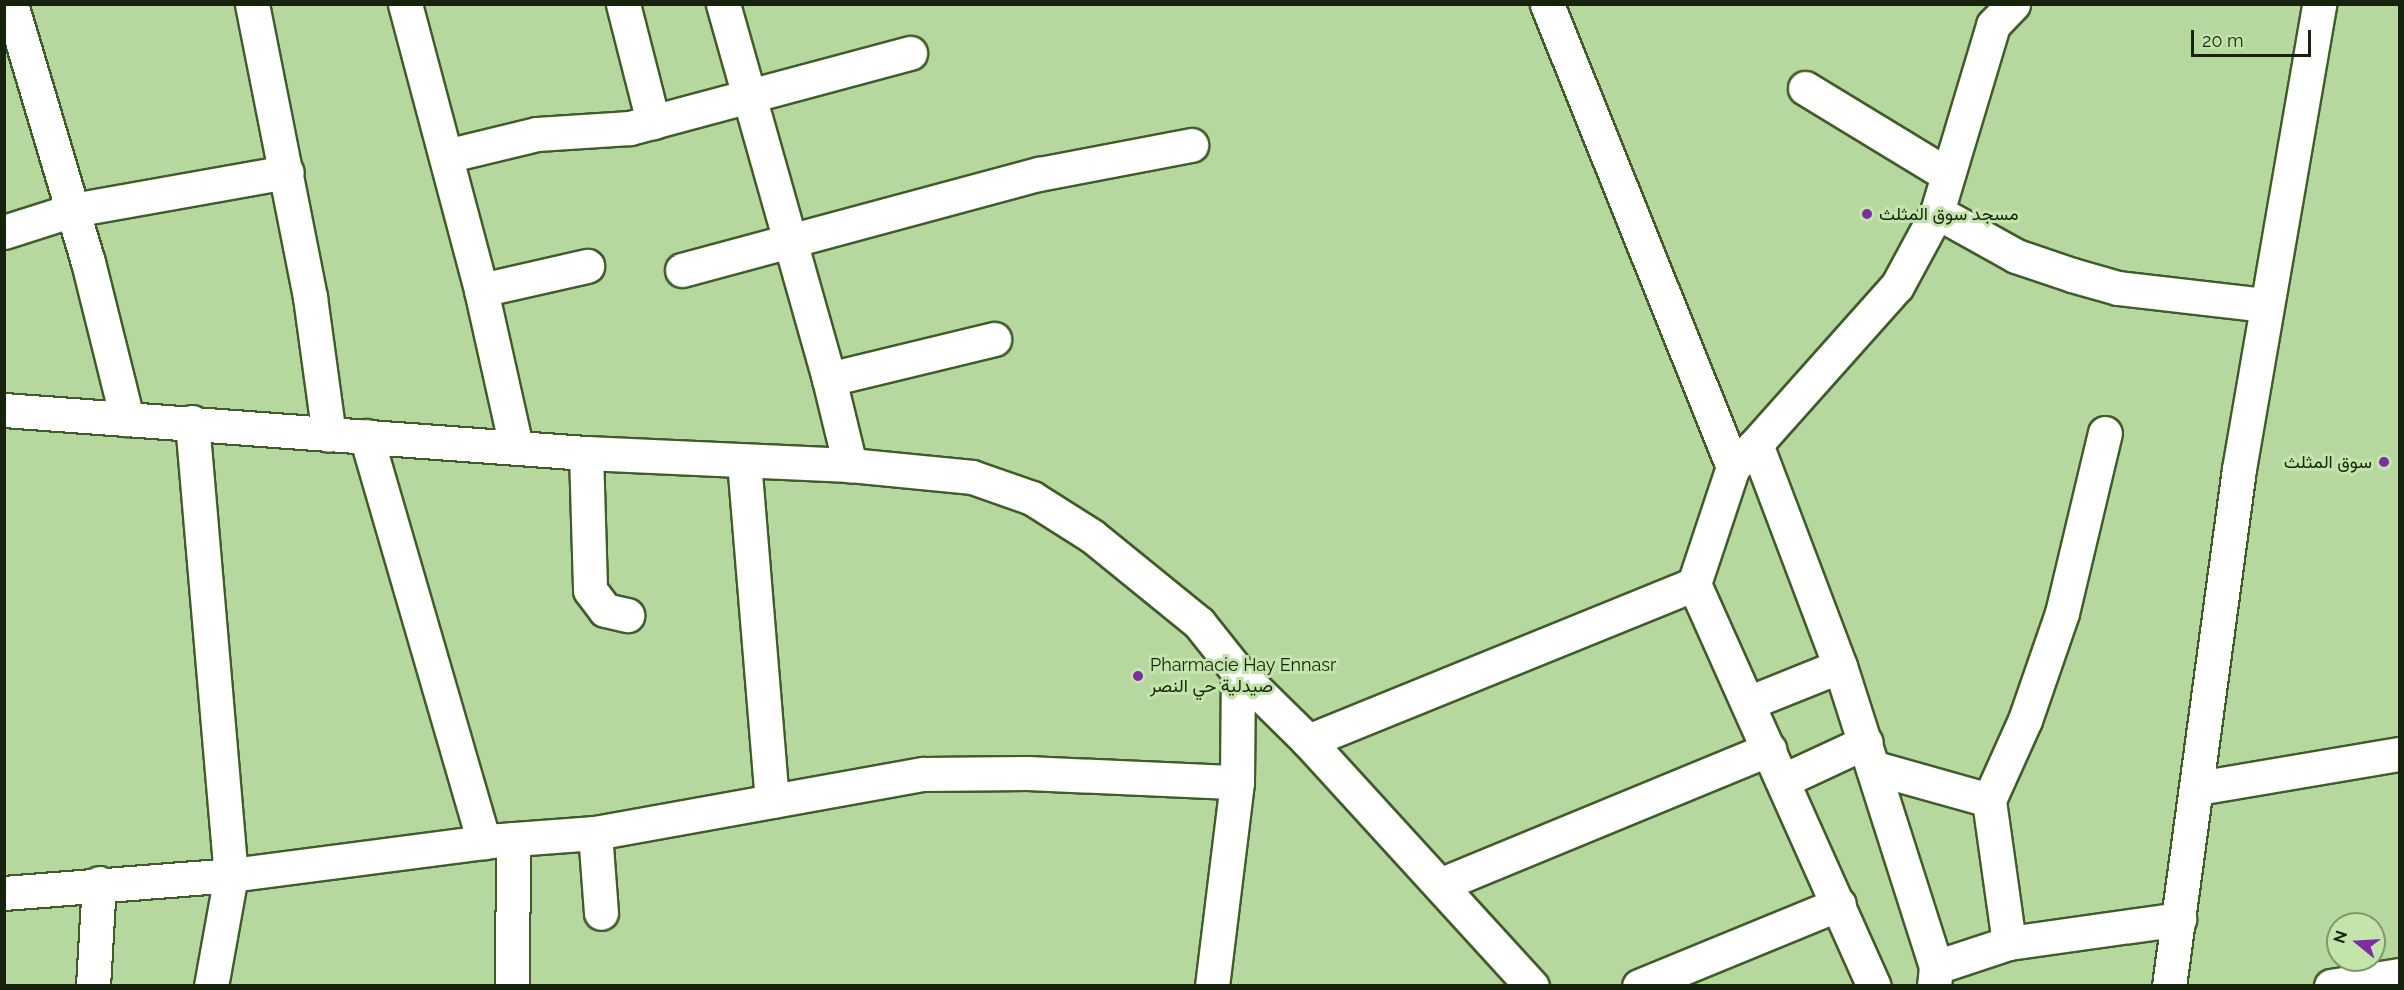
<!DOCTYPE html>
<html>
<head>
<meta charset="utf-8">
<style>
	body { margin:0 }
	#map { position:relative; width:2404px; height:990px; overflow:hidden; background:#b6d79e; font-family:Raleway,Vazirmatn,sans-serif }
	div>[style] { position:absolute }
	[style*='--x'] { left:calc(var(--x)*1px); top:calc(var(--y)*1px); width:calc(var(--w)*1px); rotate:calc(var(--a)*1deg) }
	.roads { filter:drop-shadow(2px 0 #405c29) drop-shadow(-2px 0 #405c29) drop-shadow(0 2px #405c29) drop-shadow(0 -2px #405c29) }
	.minor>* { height:33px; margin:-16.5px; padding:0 16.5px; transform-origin:16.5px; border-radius:16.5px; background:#fff }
	.dots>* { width:16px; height:16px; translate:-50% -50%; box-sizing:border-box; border:3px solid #c3e4aa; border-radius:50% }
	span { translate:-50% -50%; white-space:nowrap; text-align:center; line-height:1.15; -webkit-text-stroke:6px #c3e4aa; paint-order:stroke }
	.poi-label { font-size:18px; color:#17230d }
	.left { translate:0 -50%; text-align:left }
	.right { translate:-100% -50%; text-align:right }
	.frame { position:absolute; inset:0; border:6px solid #17230d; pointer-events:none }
	.north { position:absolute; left:2326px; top:912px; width:60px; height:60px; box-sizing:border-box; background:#c3e4aa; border:2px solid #7e976b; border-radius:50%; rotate:288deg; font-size:16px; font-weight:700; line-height:24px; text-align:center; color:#17230d }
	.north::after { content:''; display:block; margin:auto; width:21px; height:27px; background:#7b2ea0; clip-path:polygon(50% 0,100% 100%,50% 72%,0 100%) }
	.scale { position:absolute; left:2191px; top:30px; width:120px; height:27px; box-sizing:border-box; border:3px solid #17230d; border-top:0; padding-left:8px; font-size:18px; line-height:21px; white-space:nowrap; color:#17230d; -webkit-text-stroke:4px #c3e4aa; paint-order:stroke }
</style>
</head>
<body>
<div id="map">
	<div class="roads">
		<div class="minor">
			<i style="--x:11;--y:4;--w:269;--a:73.4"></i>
			<i style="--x:88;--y:262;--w:162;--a:76"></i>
			<i style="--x:252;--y:4;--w:299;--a:78.8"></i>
			<i style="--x:310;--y:297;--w:139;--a:82.2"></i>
			<i style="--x:405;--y:4;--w:296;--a:75.1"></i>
			<i style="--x:481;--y:290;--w:161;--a:77.4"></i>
			<i style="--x:623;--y:4;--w:122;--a:75.7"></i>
			<i style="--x:723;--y:4;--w:390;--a:74.2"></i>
			<i style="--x:829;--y:379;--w:89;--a:76.3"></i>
			<i style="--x:1805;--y:88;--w:167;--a:31.3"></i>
			<i style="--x:446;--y:156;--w:94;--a:-13.6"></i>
			<i style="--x:537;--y:134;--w:93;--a:-3.7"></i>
			<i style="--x:630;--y:128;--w:290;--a:-15"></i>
			<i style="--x:1937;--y:212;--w:90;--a:29.1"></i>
			<i style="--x:2016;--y:256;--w:59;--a:18.7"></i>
			<i style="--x:2072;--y:275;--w:48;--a:15.8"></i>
			<i style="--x:2118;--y:288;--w:148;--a:6.6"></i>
			<i style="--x:4;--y:232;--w:72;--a:-17.7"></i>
			<i style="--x:73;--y:210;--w:217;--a:-10.1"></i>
			<i style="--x:682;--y:270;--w:370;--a:-15.1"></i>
			<i style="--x:1039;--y:174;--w:155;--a:-10.8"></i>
			<i style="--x:481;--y:290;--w:109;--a:-12.8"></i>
			<i style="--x:829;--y:379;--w:170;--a:-13.6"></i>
			<i style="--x:4;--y:410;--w:584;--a:4.23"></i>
			<i style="--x:586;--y:453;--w:264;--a:2.6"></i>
			<i style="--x:850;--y:465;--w:123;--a:5.6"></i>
			<i style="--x:972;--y:477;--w:64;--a:19.3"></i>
			<i style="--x:1032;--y:498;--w:71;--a:32.3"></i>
			<i style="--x:1092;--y:536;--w:138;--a:39.1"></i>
			<i style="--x:1199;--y:623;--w:63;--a:51.5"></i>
			<i style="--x:1238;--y:672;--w:98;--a:44.6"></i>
			<i style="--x:1308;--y:741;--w:332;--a:47.6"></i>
			<i style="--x:192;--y:422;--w:455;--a:85.1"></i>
			<i style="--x:231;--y:875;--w:113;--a:100.2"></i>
			<i style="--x:366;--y:436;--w:423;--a:73.8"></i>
			<i style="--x:1756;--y:444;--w:212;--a:-48.3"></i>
			<i style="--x:1897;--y:286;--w:84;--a:-61.6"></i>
			<i style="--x:1937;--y:212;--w:195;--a:-73.3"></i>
			<i style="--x:1993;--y:25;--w:29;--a:-46"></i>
			<i style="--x:586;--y:453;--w:137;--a:88.3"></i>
			<i style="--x:590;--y:590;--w:25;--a:53"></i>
			<i style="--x:605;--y:610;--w:23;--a:13"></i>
			<i style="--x:744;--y:461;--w:341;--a:85.3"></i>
			<i style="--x:1733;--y:467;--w:33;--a:-45"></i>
			<i style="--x:1756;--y:444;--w:237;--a:69.3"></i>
			<i style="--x:1840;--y:666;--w:316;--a:72.3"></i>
			<i style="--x:1694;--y:584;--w:440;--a:65.9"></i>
			<i style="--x:1748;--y:703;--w:99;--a:-21.9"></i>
			<i style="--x:1308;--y:741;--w:417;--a:-22.1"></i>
			<i style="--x:1694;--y:584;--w:123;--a:-71.6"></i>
			<i style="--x:1733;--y:467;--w:499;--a:-111.9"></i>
			<i style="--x:1875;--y:768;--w:118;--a:15.7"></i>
			<i style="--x:1784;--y:780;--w:90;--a:-24.9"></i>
			<i style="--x:2198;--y:788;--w:205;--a:-9.6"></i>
			<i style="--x:595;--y:833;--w:80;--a:85.7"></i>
			<i style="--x:1442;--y:884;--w:354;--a:-22.4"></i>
			<i style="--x:4;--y:893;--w:228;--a:-4.5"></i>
			<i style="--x:231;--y:875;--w:272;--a:-7.4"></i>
			<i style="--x:501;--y:840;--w:94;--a:-4.3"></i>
			<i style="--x:595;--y:833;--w:334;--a:-10.2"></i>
			<i style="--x:924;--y:774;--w:103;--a:-0.6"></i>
			<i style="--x:1027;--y:773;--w:210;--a:2.5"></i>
			<i style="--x:2009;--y:943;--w:144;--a:-98"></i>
			<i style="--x:1989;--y:800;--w:88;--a:-65.8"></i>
			<i style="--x:2025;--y:720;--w:113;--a:-70.9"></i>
			<i style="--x:2062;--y:613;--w:185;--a:-76.6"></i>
			<i style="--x:93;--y:986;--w:103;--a:-86.7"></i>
			<i style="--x:512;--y:986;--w:147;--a:-89.6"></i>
			<i style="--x:1212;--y:986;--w:206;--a:-83"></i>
			<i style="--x:1237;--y:782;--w:110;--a:-89.5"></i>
			<i style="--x:1639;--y:986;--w:216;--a:-22.3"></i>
			<i style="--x:1934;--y:986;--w:19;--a:-84"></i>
			<i style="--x:1936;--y:967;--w:77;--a:-18.2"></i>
			<i style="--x:2009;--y:943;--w:172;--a:-8"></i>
			<i style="--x:2169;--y:986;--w:522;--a:-82.29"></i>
			<i style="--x:2239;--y:469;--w:472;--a:-80.2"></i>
			<i style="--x:2331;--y:986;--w:70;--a:-9.1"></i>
		</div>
	</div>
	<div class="dots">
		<i style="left:1867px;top:214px;background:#7b2ea0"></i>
		<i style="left:2384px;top:462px;background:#7b2ea0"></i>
		<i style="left:1138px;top:676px;background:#7b2ea0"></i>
	</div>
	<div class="poi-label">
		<span class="left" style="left:1879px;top:214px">مسجد سوق المثلث</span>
		<span class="right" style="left:2372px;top:462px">سوق المثلث</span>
		<span class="left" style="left:1150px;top:676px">Pharmacie Hay Ennasr<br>صيدلية حي النصر</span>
	</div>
	<div class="frame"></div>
	<div class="north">N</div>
	<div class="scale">20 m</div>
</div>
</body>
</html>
